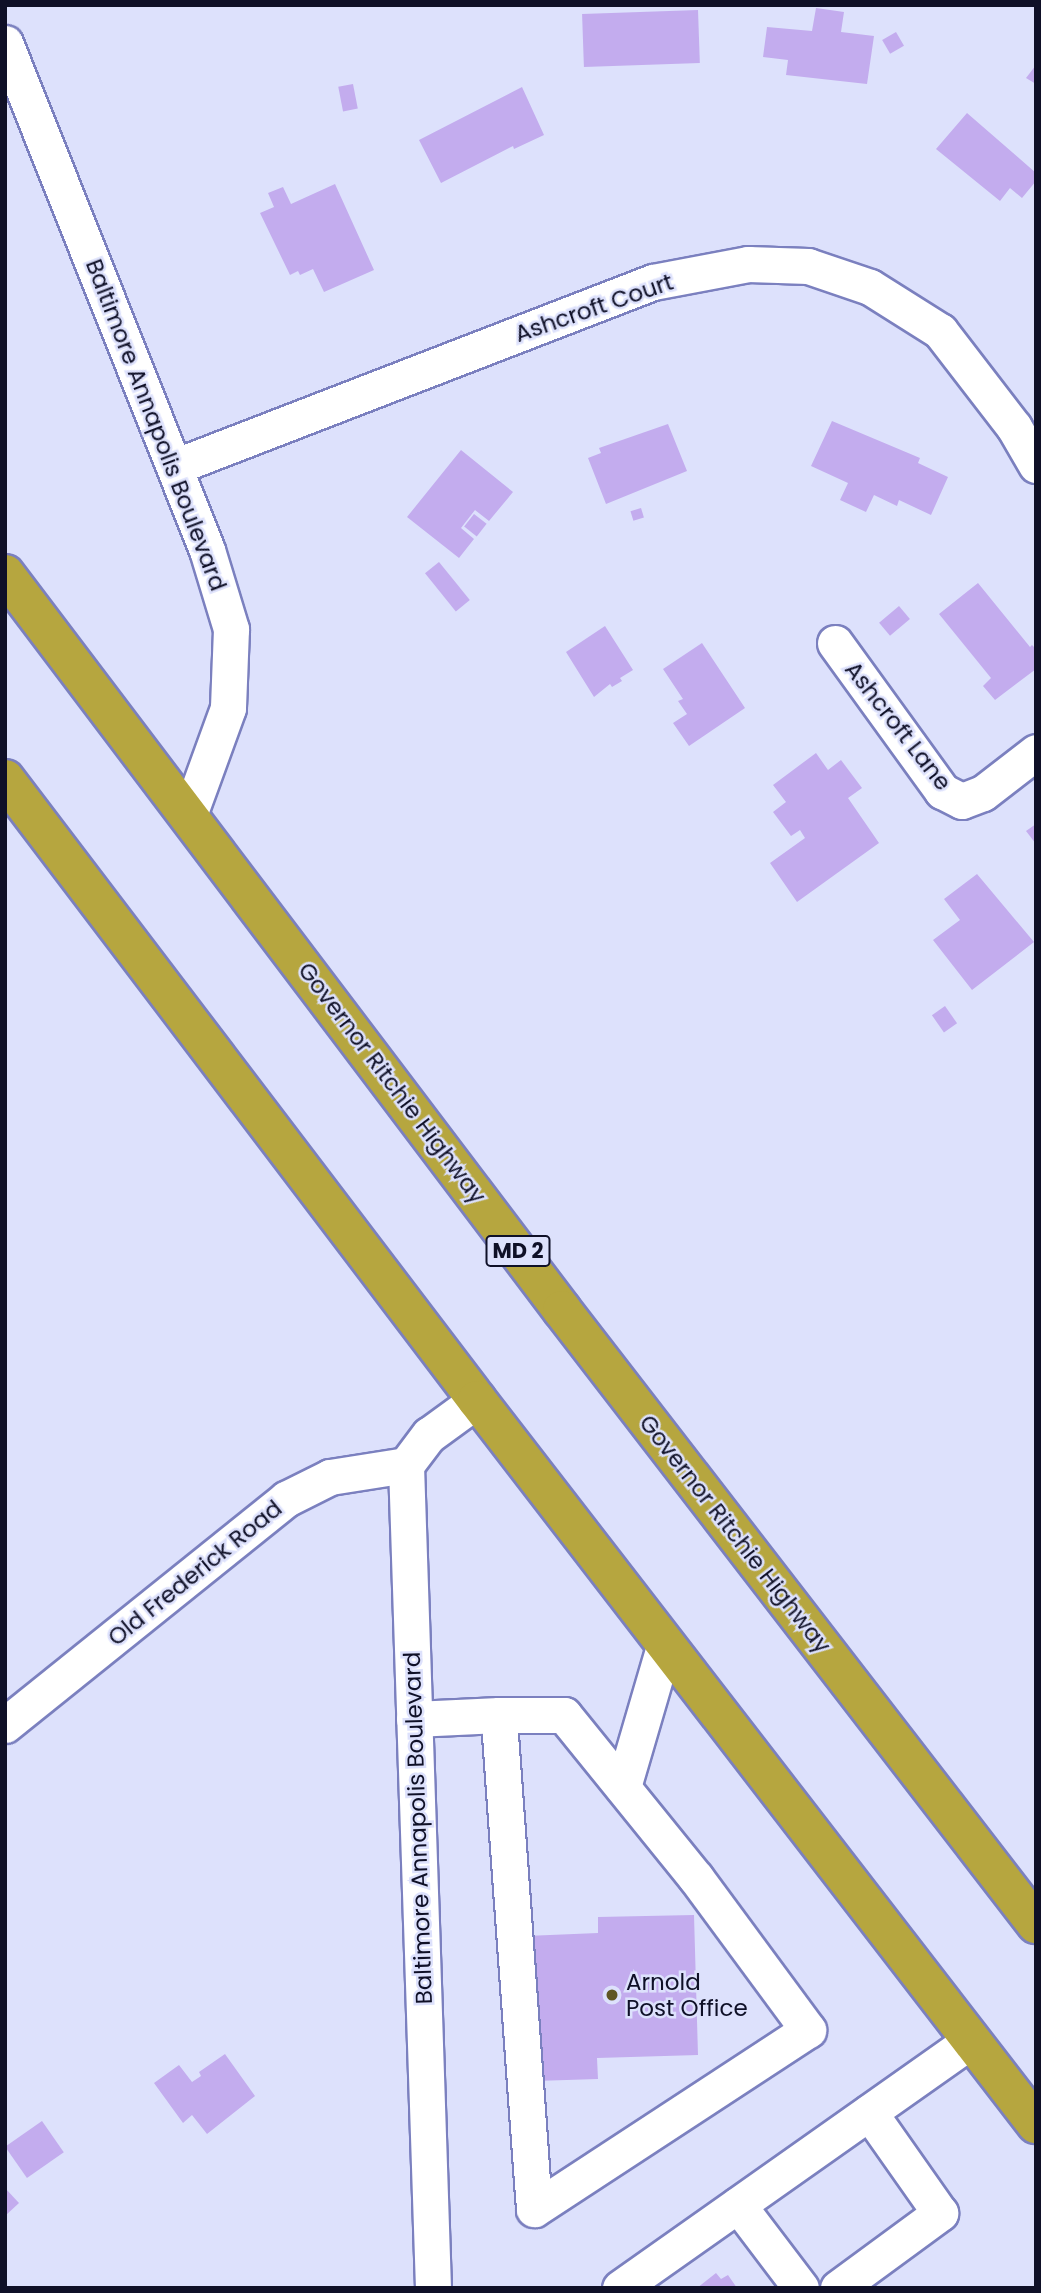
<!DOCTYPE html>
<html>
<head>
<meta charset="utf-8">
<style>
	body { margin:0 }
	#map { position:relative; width:1041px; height:2293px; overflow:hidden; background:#dde1fc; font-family:Poppins,sans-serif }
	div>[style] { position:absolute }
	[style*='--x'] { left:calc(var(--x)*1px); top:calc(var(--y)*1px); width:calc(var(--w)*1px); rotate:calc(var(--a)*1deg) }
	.building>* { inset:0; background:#c3acee; transform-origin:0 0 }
	.roads { filter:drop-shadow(2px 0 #7b80bf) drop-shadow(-2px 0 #7b80bf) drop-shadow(0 2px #7b80bf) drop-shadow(0 -2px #7b80bf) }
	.minor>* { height:35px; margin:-17.5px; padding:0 17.5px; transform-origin:17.5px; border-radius:17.5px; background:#fff }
	.highway>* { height:38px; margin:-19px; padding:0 19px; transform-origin:19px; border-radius:19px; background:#b6a63f }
	.dots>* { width:19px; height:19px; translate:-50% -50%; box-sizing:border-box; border:4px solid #dde1fc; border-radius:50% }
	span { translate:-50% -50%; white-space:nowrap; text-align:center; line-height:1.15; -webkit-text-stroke:5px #dde1fc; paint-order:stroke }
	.shield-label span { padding:2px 5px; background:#dde1fc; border:2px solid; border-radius:5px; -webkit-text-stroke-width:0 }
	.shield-label { font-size:21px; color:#0f1027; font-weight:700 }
	.street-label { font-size:23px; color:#0f1027 }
	.poi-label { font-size:23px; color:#0f1027 }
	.left { translate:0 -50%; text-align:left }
	.frame { position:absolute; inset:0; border:7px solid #0f1027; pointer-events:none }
</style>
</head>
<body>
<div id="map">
	<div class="building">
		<i style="clip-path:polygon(816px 8px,844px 12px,841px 32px,874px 36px,867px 84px,786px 75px,788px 60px,763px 57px,767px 27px,812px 31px)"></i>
		<i style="left:698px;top:10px;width:53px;height:116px;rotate:88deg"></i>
		<i style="left:896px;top:32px;width:16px;height:16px;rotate:60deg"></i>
		<i style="clip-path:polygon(1036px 65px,1036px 84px,1026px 78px)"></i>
		<i style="left:353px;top:84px;width:25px;height:15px;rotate:79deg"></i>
		<i style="clip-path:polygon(522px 87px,544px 135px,514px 149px,513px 146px,441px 183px,419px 140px)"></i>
		<i style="clip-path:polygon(967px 113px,1036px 173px,1036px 181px,1022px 198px,1010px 188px,1000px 201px,936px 149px)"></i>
		<i style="clip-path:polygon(335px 184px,374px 270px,324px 292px,313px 269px,300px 275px,298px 271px,290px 275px,260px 213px,274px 207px,268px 193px,283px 187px,291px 204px)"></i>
		<i style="clip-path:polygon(832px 421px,920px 458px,918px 463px,948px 477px,931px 515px,899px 500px,897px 506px,874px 495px,866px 512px,840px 500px,848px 483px,811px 466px)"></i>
		<i style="clip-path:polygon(668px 424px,687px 471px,606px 504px,588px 458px,601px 453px,599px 448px)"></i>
		<i style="clip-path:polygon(461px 450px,513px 492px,489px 521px,475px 510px,461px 528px,474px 539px,459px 558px,407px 517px)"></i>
		<i style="left:641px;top:508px;width:10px;height:11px;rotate:73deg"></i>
		<i style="left:474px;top:514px;width:16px;height:16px;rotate:38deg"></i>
		<i style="left:439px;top:562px;width:49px;height:18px;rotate:51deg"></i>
		<i style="clip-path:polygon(978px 583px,1030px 647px,1032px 645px,1036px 649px,1036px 669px,995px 700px,983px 686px,991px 678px,939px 614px)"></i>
		<i style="left:899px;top:606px;width:17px;height:26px;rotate:50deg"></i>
		<i style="clip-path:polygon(605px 626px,633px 670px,620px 678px,622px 681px,612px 687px,610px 684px,594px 697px,566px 652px)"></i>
		<i style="clip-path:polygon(702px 643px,745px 708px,689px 746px,673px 723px,687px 714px,678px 701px,683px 699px,663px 669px)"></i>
		<i style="clip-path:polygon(816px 753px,828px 770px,841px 760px,862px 788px,848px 798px,879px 843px,797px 902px,770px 863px,805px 838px,800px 830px,791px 836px,773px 812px,786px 802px,773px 785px)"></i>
		<i style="clip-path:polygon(1036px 824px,1036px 844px,1026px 831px)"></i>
		<i style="clip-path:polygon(977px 874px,1034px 942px,972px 990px,933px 940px,960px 920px,944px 899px)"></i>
		<i style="left:945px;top:1006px;width:21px;height:16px;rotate:55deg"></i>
		<i style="clip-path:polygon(694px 1915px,698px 2055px,597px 2058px,598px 2079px,535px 2081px,526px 1936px,598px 1933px,598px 1917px)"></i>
		<i style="clip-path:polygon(225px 2054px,255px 2096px,207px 2134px,192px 2115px,183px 2123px,154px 2083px,179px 2065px,192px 2082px,201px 2076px,199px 2072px)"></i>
		<i style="left:42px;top:2121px;width:38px;height:45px;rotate:55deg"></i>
		<i style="clip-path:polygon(5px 2188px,19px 2203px,5px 2216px)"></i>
		<i style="clip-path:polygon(716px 2273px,721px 2279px,728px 2275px,737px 2288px,697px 2288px)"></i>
	</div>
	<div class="roads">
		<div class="minor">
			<i style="--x:5;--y:43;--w:546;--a:68.28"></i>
			<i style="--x:207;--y:550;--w:83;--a:73.1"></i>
			<i style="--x:231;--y:629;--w:79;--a:92.2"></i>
			<i style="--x:228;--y:708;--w:114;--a:110"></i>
			<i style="--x:174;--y:467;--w:513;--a:-21.12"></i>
			<i style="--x:653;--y:282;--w:97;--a:-10.7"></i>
			<i style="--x:748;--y:264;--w:60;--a:1.9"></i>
			<i style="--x:808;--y:266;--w:65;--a:18.7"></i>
			<i style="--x:870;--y:287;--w:83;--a:32.2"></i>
			<i style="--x:940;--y:331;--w:121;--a:52.4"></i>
			<i style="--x:1014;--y:427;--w:44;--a:59.9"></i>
			<i style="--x:835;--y:643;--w:183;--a:54.1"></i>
			<i style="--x:942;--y:791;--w:22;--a:27"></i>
			<i style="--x:962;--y:801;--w:22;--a:-21"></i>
			<i style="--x:983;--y:793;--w:67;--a:-37.7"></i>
			<i style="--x:414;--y:1719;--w:85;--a:-2.7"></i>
			<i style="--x:499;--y:1715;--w:65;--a:0"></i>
			<i style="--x:564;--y:1715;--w:210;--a:51"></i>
			<i style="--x:696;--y:1878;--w:189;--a:53.6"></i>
			<i style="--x:808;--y:2030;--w:327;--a:146.8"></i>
			<i style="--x:534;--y:2209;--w:495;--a:-94.1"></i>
			<i style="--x:5;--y:1725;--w:361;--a:-38.8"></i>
			<i style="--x:286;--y:1499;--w:49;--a:-26.6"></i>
			<i style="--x:330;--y:1477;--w:77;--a:-9"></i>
			<i style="--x:623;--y:1787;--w:150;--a:-73.7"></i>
			<i style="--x:738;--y:2205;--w:104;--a:52.8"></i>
			<i style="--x:433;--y:2288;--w:823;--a:-91.88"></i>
			<i style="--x:406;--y:1465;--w:38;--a:-53"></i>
			<i style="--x:429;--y:1435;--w:59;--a:-36.1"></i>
			<i style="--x:620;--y:2288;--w:430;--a:-35.2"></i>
			<i style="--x:838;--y:2288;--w:127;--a:-36.3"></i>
			<i style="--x:940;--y:2213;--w:123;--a:-125.1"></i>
		</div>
		<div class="highway">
			<i style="--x:5;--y:574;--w:923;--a:52.88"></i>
			<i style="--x:562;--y:1310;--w:776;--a:52.33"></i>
			<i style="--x:5;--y:779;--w:780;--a:52.76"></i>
			<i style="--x:477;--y:1400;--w:915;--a:52.33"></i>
		</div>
	</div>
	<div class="dots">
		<i style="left:612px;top:1995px;background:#5f5623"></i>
	</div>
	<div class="shield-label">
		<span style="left:518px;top:1251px">MD 2</span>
	</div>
	<div class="street-label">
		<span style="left:594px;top:308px;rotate:-19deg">Ashcroft Court</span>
		<span style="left:156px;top:425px;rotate:69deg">Baltimore Annapolis Boulevard</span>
		<span style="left:898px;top:726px;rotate:52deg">Ashcroft Lane</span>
		<span style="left:392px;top:1083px;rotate:53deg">Governor Ritchie Highway</span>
		<span style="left:735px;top:1534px;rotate:52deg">Governor Ritchie Highway</span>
		<span style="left:195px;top:1573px;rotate:-39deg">Old Frederick Road</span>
		<span style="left:418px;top:1828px;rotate:-92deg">Baltimore Annapolis Boulevard</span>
	</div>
	<div class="poi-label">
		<span class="left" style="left:626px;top:1995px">Arnold<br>Post Office</span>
	</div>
	<div class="frame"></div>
</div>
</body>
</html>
